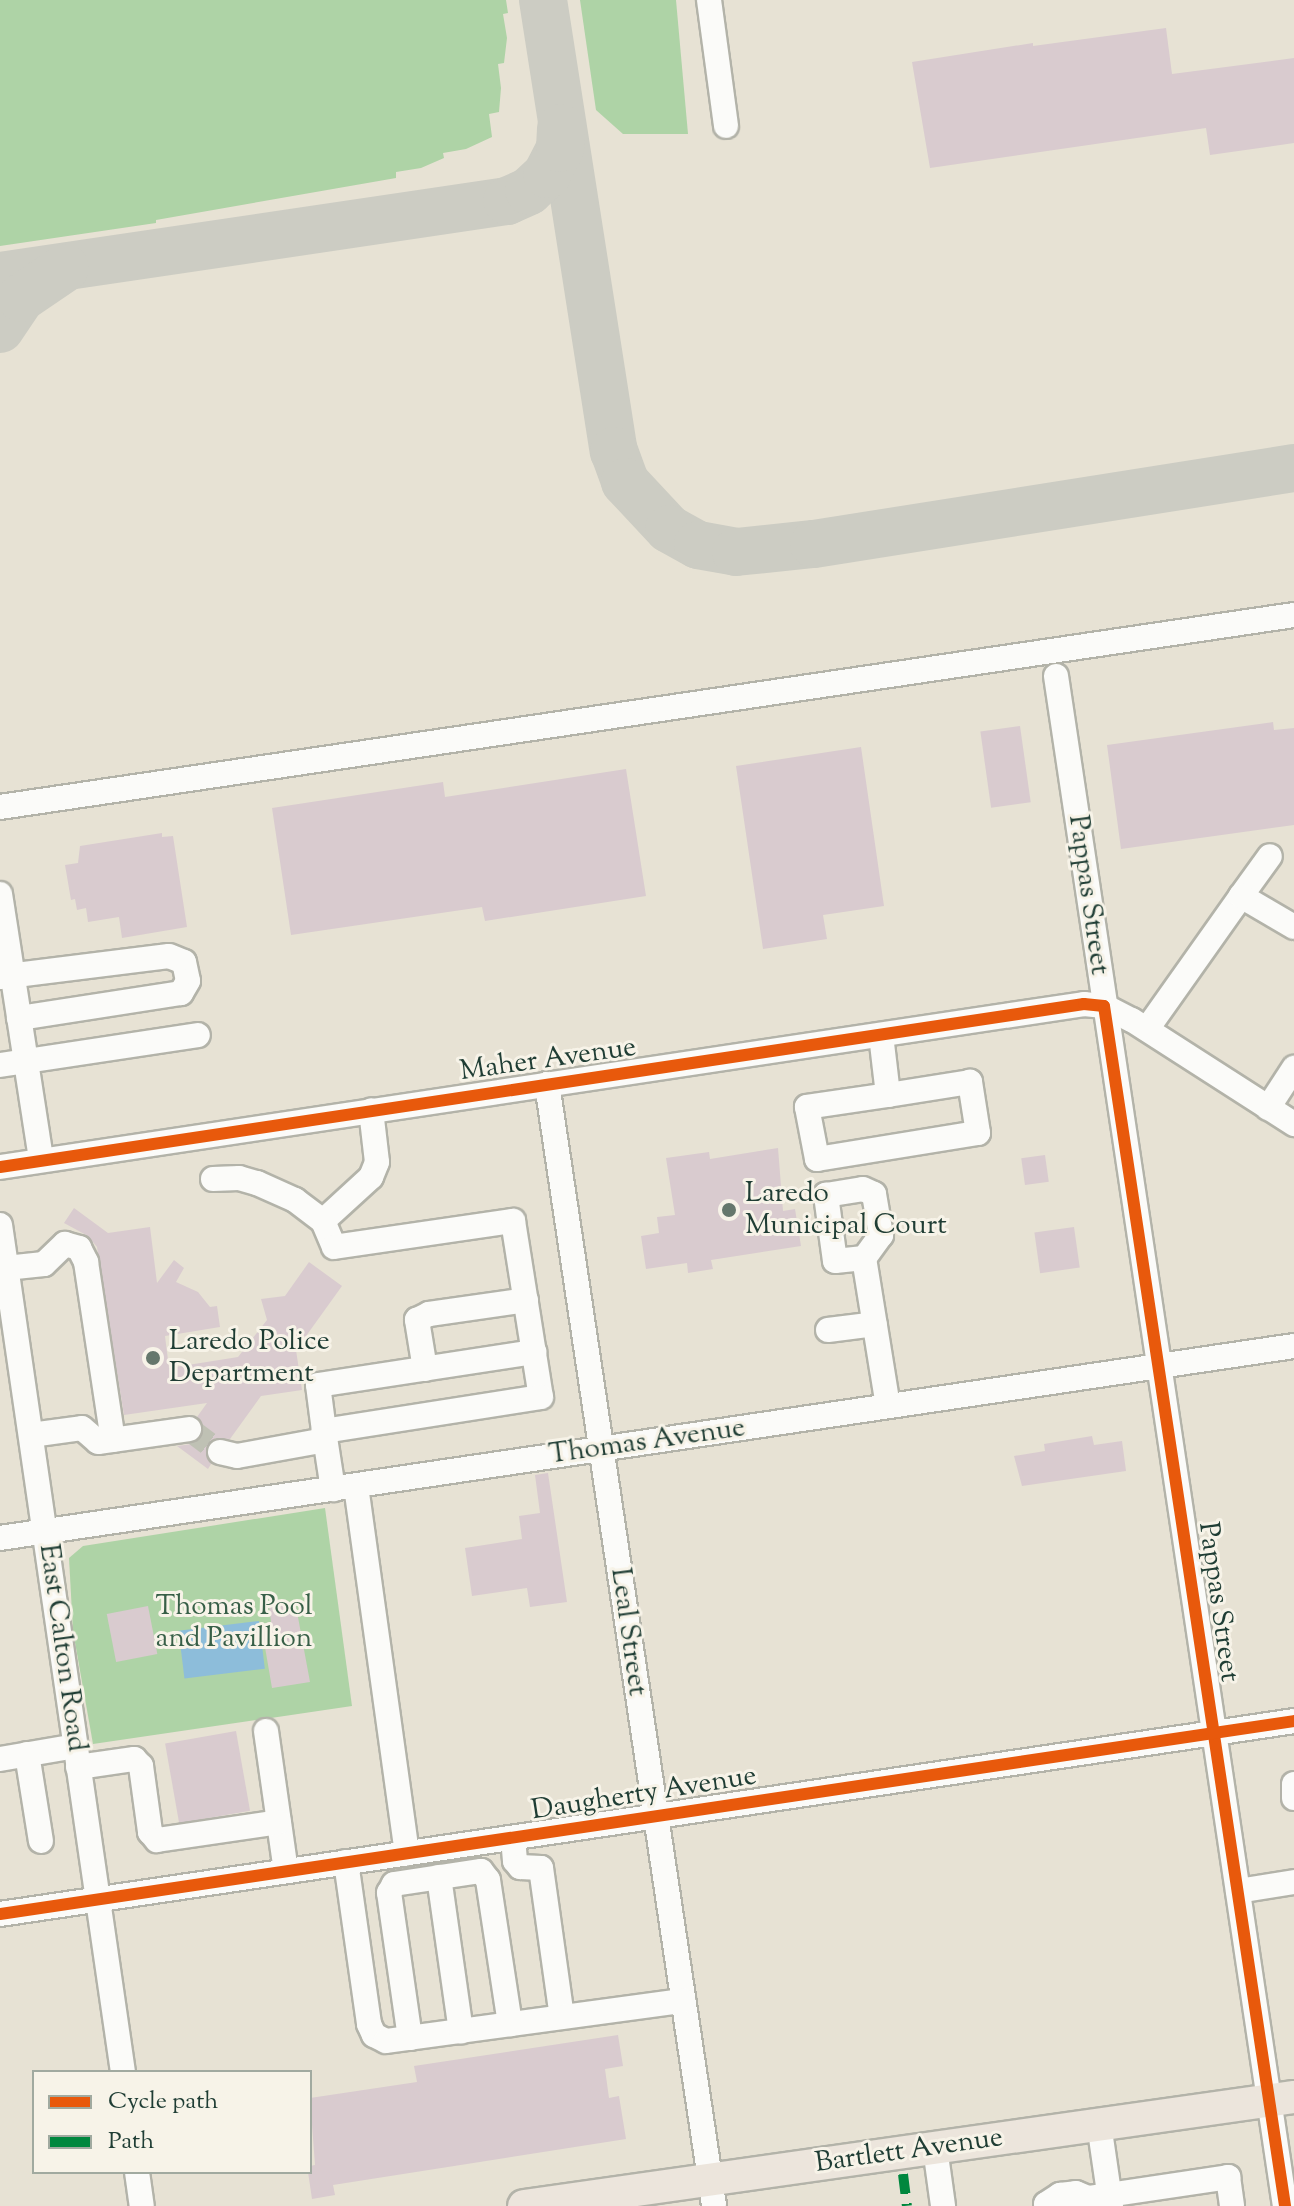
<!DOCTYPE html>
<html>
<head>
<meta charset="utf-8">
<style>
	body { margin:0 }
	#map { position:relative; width:1294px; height:2206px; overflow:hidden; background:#e7e2d4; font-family:"Sorts Mill Goudy",serif }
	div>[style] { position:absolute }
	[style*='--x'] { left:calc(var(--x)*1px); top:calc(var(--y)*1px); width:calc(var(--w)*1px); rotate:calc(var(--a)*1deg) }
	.green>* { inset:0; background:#aed3a6 }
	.water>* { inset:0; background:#8dbdda; transform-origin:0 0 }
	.taxiway>* { height:48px; margin:-24px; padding:0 24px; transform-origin:24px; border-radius:24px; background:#ccccc3 }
	.building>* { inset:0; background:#d9cbcf; transform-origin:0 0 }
	.minor-tunnel>* { height:24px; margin-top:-12px; transform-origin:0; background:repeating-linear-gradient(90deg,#bfc1b4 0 24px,transparent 0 36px) }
	.roads { filter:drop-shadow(2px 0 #b3b3a9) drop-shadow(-2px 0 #b3b3a9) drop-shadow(0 2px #b3b3a9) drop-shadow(0 -2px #b3b3a9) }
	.minor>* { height:24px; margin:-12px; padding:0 12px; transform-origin:12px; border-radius:12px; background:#fbfbf9 }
	.major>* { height:32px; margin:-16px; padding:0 16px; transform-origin:16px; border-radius:16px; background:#ece5dc }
	.quiet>* { height:10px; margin-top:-5px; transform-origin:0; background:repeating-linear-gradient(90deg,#00873e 0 20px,transparent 0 30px) }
	.cycleway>* { height:12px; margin:-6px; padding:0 6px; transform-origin:6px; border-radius:6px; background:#e8590c }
	.dots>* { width:22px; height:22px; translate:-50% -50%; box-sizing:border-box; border:4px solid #f7f3e8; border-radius:50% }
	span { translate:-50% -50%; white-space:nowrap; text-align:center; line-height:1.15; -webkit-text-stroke:6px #f7f3e8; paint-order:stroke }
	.street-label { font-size:28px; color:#1f3d34 }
	.poi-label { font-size:28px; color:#1f3d34 }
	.left { translate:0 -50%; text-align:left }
	.park-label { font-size:28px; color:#375f47 }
	.legend { position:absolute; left:32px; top:2070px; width:280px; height:104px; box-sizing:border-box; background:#f7f3e8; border:2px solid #a1aaa0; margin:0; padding:10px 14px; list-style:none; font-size:24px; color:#1f3d34 }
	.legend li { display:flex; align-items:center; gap:16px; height:40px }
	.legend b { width:40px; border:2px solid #a1aaa0 }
</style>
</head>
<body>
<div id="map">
	<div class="green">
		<i style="clip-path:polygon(0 0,506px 0,508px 13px,503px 14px,507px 38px,504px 63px,498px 64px,501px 88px,499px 112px,489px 114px,492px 137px,466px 149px,443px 153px,444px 158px,421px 168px,396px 172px,396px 178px,156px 220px,156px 223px,0 246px)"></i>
		<i style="clip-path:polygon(580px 0,676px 0,688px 134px,623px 134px,596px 110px)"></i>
		<i style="clip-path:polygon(325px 1508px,352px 1706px,93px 1744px,73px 1631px,69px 1558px,83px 1546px)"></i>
	</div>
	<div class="water">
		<i style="left:259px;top:1621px;width:48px;height:81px;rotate:83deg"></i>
	</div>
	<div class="taxiway">
		<i style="--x:543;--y:0;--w:457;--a:81.1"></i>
		<i style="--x:614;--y:451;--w:33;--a:70"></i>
		<i style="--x:625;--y:482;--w:64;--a:46.9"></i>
		<i style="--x:669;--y:529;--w:33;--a:29"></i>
		<i style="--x:698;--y:545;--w:39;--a:10"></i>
		<i style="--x:736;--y:552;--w:78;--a:-5.9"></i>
		<i style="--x:814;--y:544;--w:486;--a:-9"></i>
		<i style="--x:0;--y:276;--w:513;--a:-8.41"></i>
		<i style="--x:507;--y:201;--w:24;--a:-24"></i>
		<i style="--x:529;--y:191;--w:25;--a:-43"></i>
		<i style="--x:547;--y:174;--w:29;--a:-63"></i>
		<i style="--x:560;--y:148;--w:20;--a:-87"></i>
		<i style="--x:0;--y:329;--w:37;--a:-56"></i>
		<i style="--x:21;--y:298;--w:53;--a:-34.3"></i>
	</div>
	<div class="building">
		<i style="clip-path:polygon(1166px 28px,1172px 74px,1294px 58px,1294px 143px,1210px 155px,1206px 128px,930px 168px,912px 62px,1033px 43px,1033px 46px)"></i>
		<i style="clip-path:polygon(1273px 722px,1274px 730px,1294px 728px,1294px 825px,1121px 849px,1107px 745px)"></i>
		<i style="left:1020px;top:726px;width:77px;height:40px;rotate:82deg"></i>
		<i style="clip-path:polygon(861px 747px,884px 906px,823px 915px,827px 939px,763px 949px,736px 766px)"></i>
		<i style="clip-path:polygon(626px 769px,646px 896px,485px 921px,482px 907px,291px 935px,272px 808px,443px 782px,445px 797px)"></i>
		<i style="clip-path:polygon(162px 833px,162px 837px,173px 836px,187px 927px,122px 938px,119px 917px,88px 922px,86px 908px,77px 910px,75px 899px,71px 900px,65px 865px,78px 863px,80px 846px)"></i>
		<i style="clip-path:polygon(778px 1148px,783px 1211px,795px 1209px,801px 1246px,711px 1260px,713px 1269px,688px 1273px,687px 1263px,646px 1269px,641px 1236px,659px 1233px,657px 1217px,675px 1215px,666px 1158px,709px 1152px,710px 1159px)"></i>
		<i style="left:1045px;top:1155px;width:27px;height:24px;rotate:82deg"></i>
		<i style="clip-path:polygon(74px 1208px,108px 1233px,150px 1227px,157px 1283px,174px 1260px,184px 1268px,176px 1282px,198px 1292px,210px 1307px,217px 1306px,220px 1327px,165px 1336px,169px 1368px,238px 1357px,267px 1320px,261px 1299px,285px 1296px,309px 1262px,342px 1286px,296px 1350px,302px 1390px,261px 1396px,230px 1439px,216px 1438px,209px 1442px,206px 1456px,211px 1464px,208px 1469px,177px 1446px,192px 1444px,203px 1435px,204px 1426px,197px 1417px,207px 1403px,124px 1415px,97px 1247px,88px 1236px,64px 1223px)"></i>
		<i style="left:1074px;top:1227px;width:41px;height:40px;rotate:82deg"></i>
		<i style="clip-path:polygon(1092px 1436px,1094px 1445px,1122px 1441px,1126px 1471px,1022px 1486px,1014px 1456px,1045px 1451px,1044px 1444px)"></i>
		<i style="clip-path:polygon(548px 1473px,567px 1602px,530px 1607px,527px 1588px,472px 1596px,465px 1548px,522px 1539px,519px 1516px,540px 1513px,535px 1475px)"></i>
		<i style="clip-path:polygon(295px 1601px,310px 1682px,272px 1688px,261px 1624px,271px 1622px,269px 1606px)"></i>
		<i style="left:148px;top:1606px;width:49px;height:42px;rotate:79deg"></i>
		<i style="left:236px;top:1731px;width:81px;height:72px;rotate:80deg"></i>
		<i style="clip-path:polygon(618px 2035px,623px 2066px,605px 2069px,609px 2098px,619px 2096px,626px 2139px,333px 2185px,335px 2195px,312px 2199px,308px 2172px,310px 2166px,315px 2165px,310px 2098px,417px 2082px,414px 2066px)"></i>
	</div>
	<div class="minor-tunnel">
		<i style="--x:189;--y:1429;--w:39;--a:37"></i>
	</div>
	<div class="roads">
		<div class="minor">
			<i style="--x:709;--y:0;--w:127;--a:82.3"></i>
			<i style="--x:1056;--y:676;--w:1547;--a:81.49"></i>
			<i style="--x:0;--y:807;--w:1308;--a:-8.44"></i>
			<i style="--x:0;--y:894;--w:269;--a:81.2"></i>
			<i style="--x:1241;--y:896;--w:49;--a:-54.1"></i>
			<i style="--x:0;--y:977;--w:170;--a:-7.1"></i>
			<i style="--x:169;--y:956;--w:16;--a:22"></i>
			<i style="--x:184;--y:962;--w:19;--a:78"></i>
			<i style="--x:188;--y:981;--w:14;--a:120"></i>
			<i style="--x:181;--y:993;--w:164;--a:171.2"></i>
			<i style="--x:1147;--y:1029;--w:163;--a:-54.7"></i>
			<i style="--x:1241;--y:896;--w:61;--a:30.3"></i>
			<i style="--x:881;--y:1035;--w:60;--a:83.3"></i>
			<i style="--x:888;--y:1095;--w:82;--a:171.6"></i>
			<i style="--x:807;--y:1107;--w:53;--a:79.1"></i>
			<i style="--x:817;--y:1159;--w:163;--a:-9.2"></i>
			<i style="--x:978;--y:1133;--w:52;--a:-98.9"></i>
			<i style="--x:970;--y:1082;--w:83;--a:171"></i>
			<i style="--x:0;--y:1065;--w:200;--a:-8.6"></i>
			<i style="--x:547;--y:1084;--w:1134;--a:81.53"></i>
			<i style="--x:1268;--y:1108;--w:48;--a:-57"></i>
			<i style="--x:0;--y:1167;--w:1096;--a:-8.55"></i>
			<i style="--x:1084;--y:1004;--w:20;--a:6"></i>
			<i style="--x:1104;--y:1006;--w:31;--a:27"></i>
			<i style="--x:1132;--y:1020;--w:193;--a:32.7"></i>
			<i style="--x:213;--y:1179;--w:26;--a:-2"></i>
			<i style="--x:239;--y:1178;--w:19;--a:16"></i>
			<i style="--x:257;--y:1183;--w:42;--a:24.1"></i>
			<i style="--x:295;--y:1200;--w:35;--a:37"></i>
			<i style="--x:323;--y:1221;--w:65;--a:-42.5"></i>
			<i style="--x:371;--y:1177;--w:16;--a:-68"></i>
			<i style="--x:377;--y:1162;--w:52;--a:-96.6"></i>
			<i style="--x:863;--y:1189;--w:12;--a:24"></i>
			<i style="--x:874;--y:1194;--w:42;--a:80.3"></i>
			<i style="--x:881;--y:1235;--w:29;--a:126"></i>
			<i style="--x:864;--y:1258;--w:29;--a:174"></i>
			<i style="--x:835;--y:1261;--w:67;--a:-97.8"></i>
			<i style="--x:826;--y:1195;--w:37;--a:-9"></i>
			<i style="--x:323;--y:1221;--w:28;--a:67"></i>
			<i style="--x:334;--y:1247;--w:181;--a:-8.3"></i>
			<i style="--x:513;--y:1221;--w:178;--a:81"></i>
			<i style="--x:541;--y:1397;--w:220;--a:171.1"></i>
			<i style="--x:324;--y:1431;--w:59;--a:81.2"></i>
			<i style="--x:0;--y:1225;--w:856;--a:81.74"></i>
			<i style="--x:864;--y:1258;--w:150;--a:80.8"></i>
			<i style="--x:6;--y:1268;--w:38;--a:-6"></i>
			<i style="--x:44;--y:1264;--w:29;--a:-44"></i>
			<i style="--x:65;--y:1244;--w:15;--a:16"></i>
			<i style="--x:79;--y:1248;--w:16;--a:63"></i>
			<i style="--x:86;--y:1262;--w:180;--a:81.4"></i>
			<i style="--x:828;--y:1330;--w:47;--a:-7.3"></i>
			<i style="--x:425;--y:1369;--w:50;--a:-99.3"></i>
			<i style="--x:417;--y:1320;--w:13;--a:-27"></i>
			<i style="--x:429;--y:1314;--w:98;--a:-8.2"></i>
			<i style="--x:324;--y:1431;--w:46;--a:-97.4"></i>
			<i style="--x:318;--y:1385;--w:219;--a:-8.7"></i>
			<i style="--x:31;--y:1435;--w:51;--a:-7.8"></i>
			<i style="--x:82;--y:1428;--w:21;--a:41"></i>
			<i style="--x:98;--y:1442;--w:92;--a:-8.1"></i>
			<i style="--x:220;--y:1452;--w:17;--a:13"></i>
			<i style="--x:237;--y:1456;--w:89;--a:-10.3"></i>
			<i style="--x:356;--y:1486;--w:371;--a:82.1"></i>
			<i style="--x:0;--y:1538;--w:1308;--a:-8.44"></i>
			<i style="--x:266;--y:1731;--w:141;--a:81.9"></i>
			<i style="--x:27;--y:1754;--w:88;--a:80.9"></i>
			<i style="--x:0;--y:1759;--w:77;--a:-9.7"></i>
			<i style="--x:78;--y:1767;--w:57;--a:-8.1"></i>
			<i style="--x:134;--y:1759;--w:10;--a:45"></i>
			<i style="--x:141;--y:1766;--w:67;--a:82.2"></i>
			<i style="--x:150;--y:1832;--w:11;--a:49"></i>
			<i style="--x:157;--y:1840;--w:123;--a:-8.4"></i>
			<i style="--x:1294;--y:1784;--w:14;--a:90"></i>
			<i style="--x:513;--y:1838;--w:23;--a:85"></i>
			<i style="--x:515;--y:1861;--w:8;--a:50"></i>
			<i style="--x:520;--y:1867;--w:21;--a:3"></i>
			<i style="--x:541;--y:1868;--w:150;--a:82"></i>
			<i style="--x:346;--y:1862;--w:164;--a:81.9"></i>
			<i style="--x:369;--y:2024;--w:12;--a:66"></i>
			<i style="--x:374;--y:2035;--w:13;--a:27"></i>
			<i style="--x:386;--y:2041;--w:300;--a:-7.7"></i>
			<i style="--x:439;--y:1877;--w:156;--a:81.9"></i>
			<i style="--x:1238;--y:1891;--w:57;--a:-9.1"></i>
			<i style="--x:0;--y:1914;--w:1308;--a:-8.48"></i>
			<i style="--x:410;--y:2038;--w:147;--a:-98.2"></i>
			<i style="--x:389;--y:1893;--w:10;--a:-61"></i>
			<i style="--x:394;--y:1884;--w:88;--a:-8.5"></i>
			<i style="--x:481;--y:1871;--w:11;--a:52"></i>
			<i style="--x:488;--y:1880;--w:146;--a:81.3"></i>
			<i style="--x:1099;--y:2124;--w:83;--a:81.7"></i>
			<i style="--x:935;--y:2148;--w:59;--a:82.1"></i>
			<i style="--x:137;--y:2172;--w:34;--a:82"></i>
			<i style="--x:1053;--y:2206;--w:7;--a:-164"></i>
			<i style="--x:1046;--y:2204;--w:17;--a:-33"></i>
			<i style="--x:1060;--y:2195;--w:16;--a:-7"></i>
			<i style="--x:1076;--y:2193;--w:13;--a:23"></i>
			<i style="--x:1079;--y:2206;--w:12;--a:-42"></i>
			<i style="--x:1088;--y:2198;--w:142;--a:-8.5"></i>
			<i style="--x:1228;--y:2177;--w:29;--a:82"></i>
		</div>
		<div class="major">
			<i style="--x:524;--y:2206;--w:778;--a:-8.06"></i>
		</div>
	</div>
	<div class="quiet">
		<i style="--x:903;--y:2174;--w:32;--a:83"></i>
	</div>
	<div class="cycleway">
		<i style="--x:0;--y:1167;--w:1096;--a:-8.55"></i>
		<i style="--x:1084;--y:1004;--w:20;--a:6"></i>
		<i style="--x:1104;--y:1006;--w:1214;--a:81.42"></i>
		<i style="--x:0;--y:1914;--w:1308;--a:-8.48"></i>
	</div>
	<div class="dots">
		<i style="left:729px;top:1210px;background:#65776c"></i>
		<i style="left:153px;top:1358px;background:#65776c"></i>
	</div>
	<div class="street-label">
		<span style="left:1088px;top:895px;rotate:82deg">Pappas Street</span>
		<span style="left:548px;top:1060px;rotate:-8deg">Maher Avenue</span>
		<span style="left:647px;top:1442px;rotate:-8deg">Thomas Avenue</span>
		<span style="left:1218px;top:1602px;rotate:82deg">Pappas Street</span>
		<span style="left:628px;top:1632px;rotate:82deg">Leal Street</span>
		<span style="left:62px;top:1648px;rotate:82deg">East Calton Road</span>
		<span style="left:644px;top:1794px;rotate:-9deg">Daugherty Avenue</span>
		<span style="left:909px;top:2151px;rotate:-8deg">Bartlett Avenue</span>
	</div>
	<div class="poi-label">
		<span class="left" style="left:745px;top:1210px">Laredo<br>Municipal Court</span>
		<span class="left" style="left:169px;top:1358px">Laredo Police<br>Department</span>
	</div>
	<div class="park-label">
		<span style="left:234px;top:1623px">Thomas Pool<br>and Pavillion</span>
	</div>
	<ul class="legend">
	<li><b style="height:10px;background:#e8590c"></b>Cycle path</li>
	<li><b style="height:10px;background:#00873e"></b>Path</li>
	</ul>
</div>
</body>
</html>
